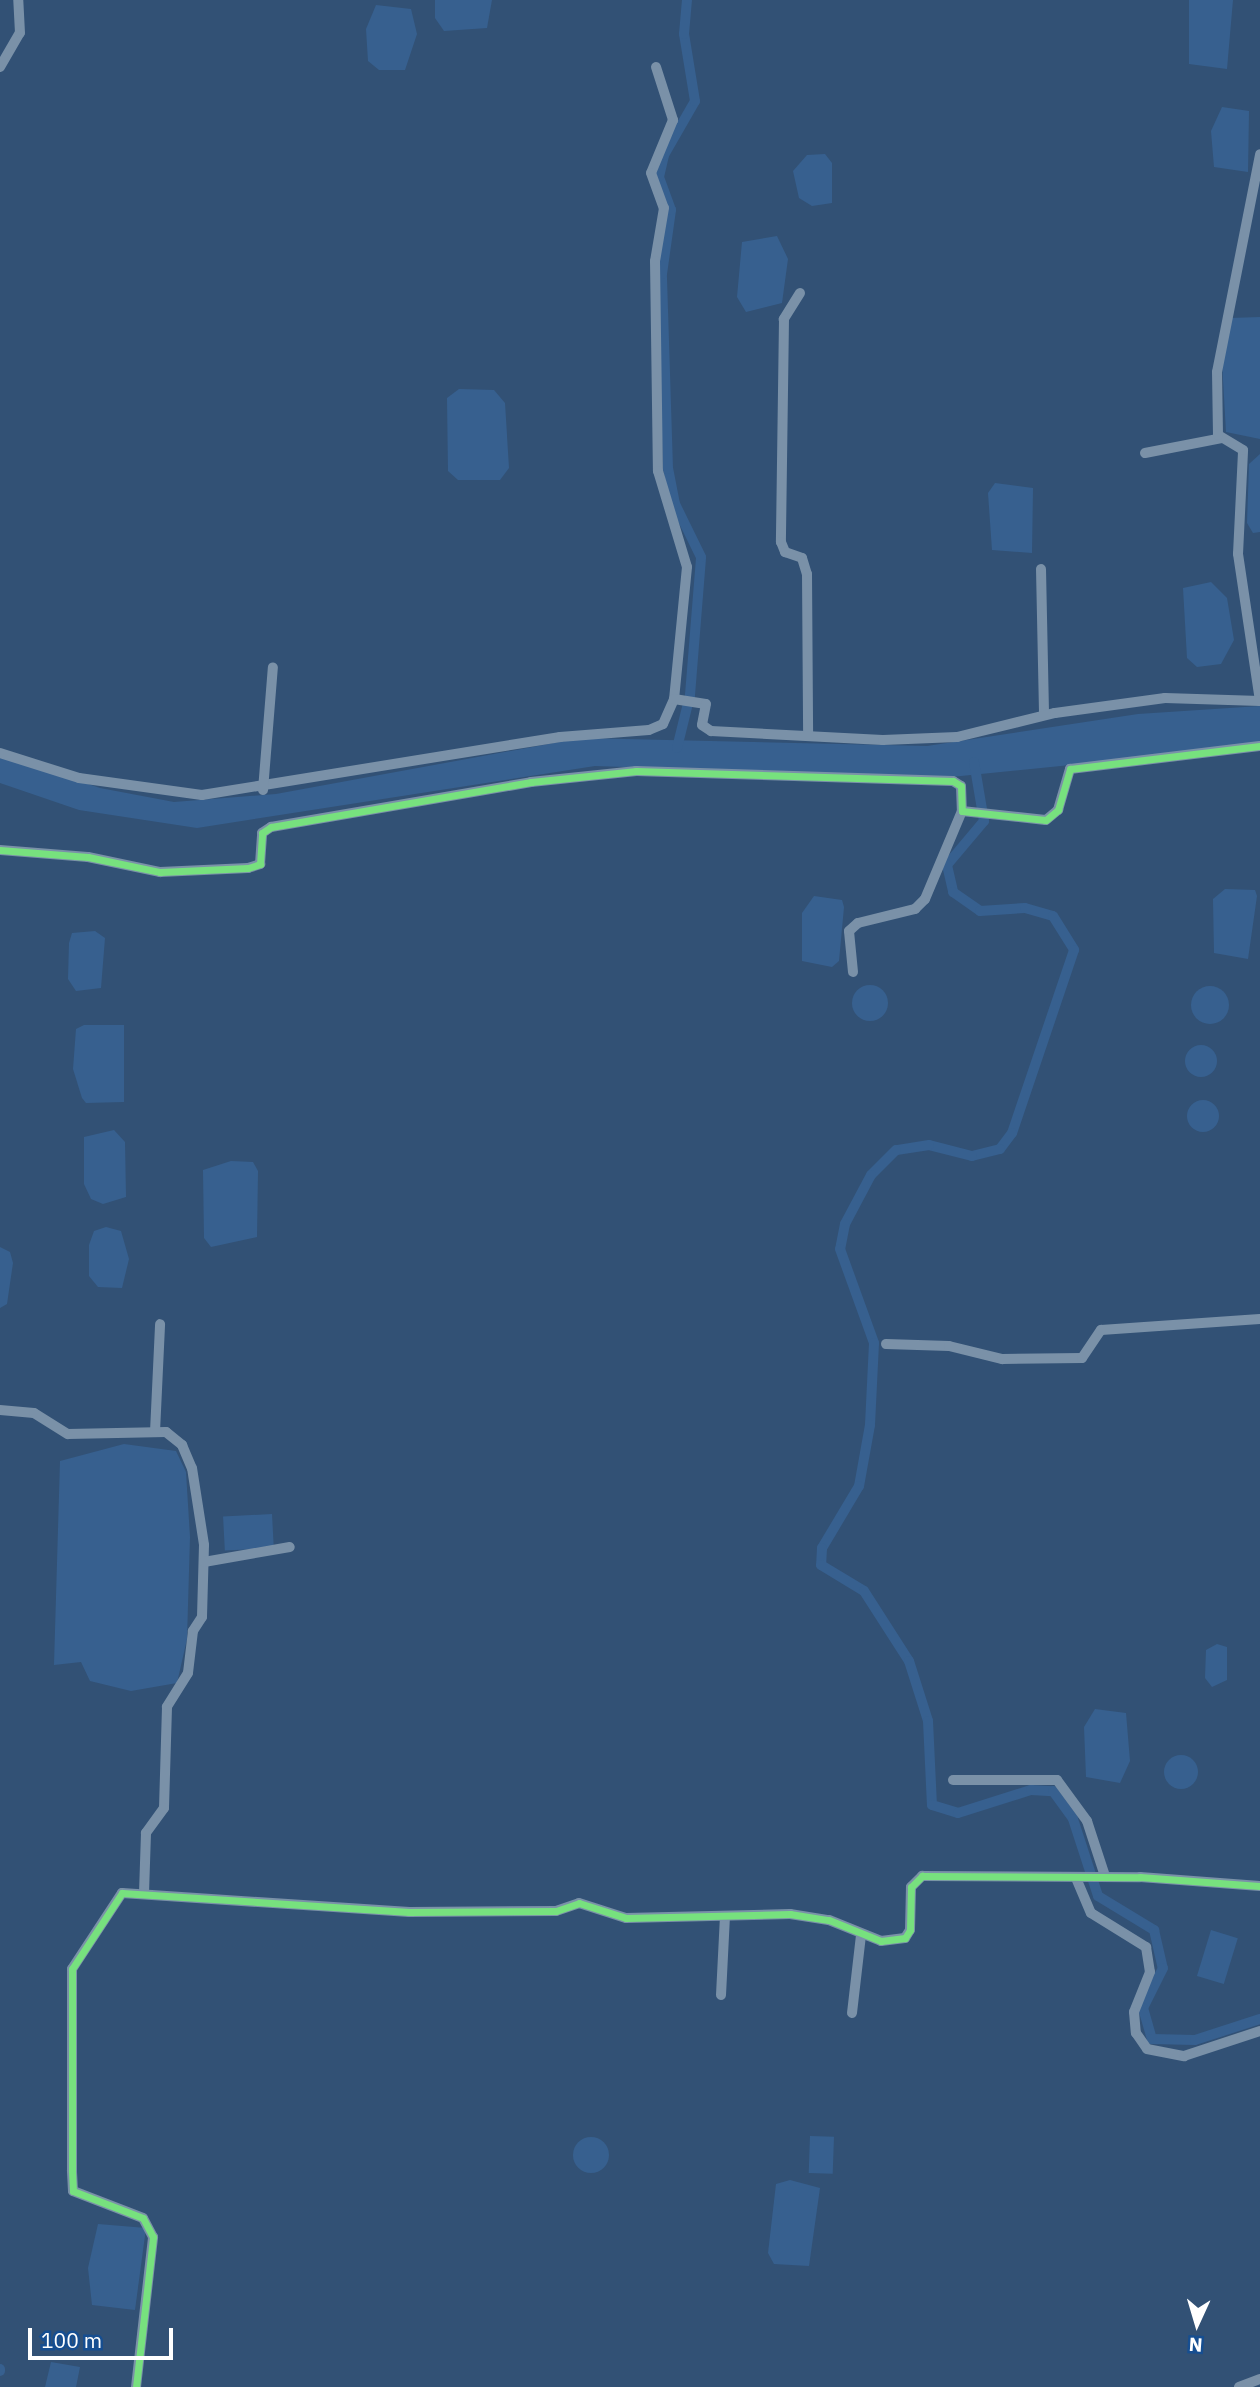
<!DOCTYPE html>
<html>
<head>
<meta charset="utf-8">
<style>
	body { margin:0 }
	#map { position:relative; width:1260px; height:2387px; overflow:hidden; background:#325175; font-family:"IBM Plex Sans",sans-serif }
	div>[style] { position:absolute }
	[style*='--x'] { left:calc(var(--x)*1px); top:calc(var(--y)*1px); width:calc(var(--w)*1px); rotate:calc(var(--a)*1deg) }
	.water>* { inset:0; background:#37608f; transform-origin:0 0 }
	.round { border-radius:50% }
	.canal>* { height:10px; margin:-5px; padding:0 5px; transform-origin:5px; border-radius:5px; background:#37608f }
	.minor>* { height:10px; margin:-5px; padding:0 5px; transform-origin:5px; border-radius:5px; background:#7a91a8 }
	.cycleway>* { height:7px; margin:-3.5px; padding:0 3.5px; transform-origin:3.5px; border-radius:3.5px; background:#77e17e }
	span { translate:-50% -50%; white-space:nowrap; text-align:center; line-height:1.15; -webkit-text-stroke:5px #164e91; paint-order:stroke }
	.north { position:absolute; left:1162px; top:2289px; width:70px; height:70px; -webkit-text-stroke:5px #164e91; paint-order:stroke; rotate:184deg; font-size:19px; font-weight:700; line-height:28px; text-align:center; color:#fff }
	.north::after { content:''; display:block; margin:auto; width:24px; height:32px; background:#fff; clip-path:polygon(50% 0,100% 100%,50% 72%,0 100%) }
	.scale { position:absolute; left:28px; top:2328px; width:145px; height:32px; box-sizing:border-box; border:4px solid #fff; border-top:0; padding-left:9px; font-size:21px; line-height:24px; white-space:nowrap; color:#fff; -webkit-text-stroke:5px #164e91; paint-order:stroke }
</style>
</head>
<body>
<div id="map">
	<div class="water">
		<i style="clip-path:polygon(435px 0,492px 0,487px 28px,444px 31px,435px 18px)"></i>
		<i style="clip-path:polygon(1189px 0,1233px 0,1227px 69px,1189px 64px)"></i>
		<i style="clip-path:polygon(376px 5px,411px 9px,417px 34px,405px 70px,379px 70px,368px 61px,366px 29px)"></i>
		<i style="clip-path:polygon(1222px 107px,1249px 111px,1248px 172px,1214px 167px,1211px 131px)"></i>
		<i style="clip-path:polygon(825px 154px,832px 163px,832px 203px,812px 206px,799px 198px,793px 171px,807px 155px)"></i>
		<i style="clip-path:polygon(777px 236px,788px 259px,782px 303px,746px 312px,737px 297px,742px 242px)"></i>
		<i style="clip-path:polygon(1260px 317px,1260px 439px,1226px 432px,1222px 362px,1230px 318px)"></i>
		<i style="clip-path:polygon(459px 389px,494px 390px,505px 403px,509px 468px,500px 480px,458px 480px,448px 471px,447px 398px)"></i>
		<i style="clip-path:polygon(1260px 454px,1260px 532px,1253px 533px,1247px 523px,1249px 464px)"></i>
		<i style="clip-path:polygon(995px 483px,1033px 488px,1032px 553px,992px 550px,988px 493px)"></i>
		<i style="clip-path:polygon(1211px 582px,1227px 598px,1234px 640px,1221px 664px,1197px 667px,1187px 658px,1183px 588px)"></i>
		<i style="clip-path:polygon(1260px 706px,1260px 746px,941px 778px,595px 766px,197px 828px,79px 810px,0 783px,0 754px,100px 788px,174px 802px,276px 794px,581px 738px,927px 746px,1138px 714px)"></i>
		<i style="clip-path:polygon(1225px 889px,1255px 890px,1257px 896px,1248px 959px,1214px 953px,1213px 899px)"></i>
		<i style="clip-path:polygon(814px 896px,842px 900px,844px 907px,839px 961px,832px 967px,802px 961px,802px 913px)"></i>
		<i style="clip-path:polygon(95px 931px,105px 938px,101px 988px,76px 991px,68px 979px,69px 943px,72px 933px)"></i>
		<i class="round" style="left:852px;top:985px;width:36px;height:36px"></i>
		<i class="round" style="left:1191px;top:986px;width:38px;height:38px"></i>
		<i style="clip-path:polygon(84px 1025px,124px 1025px,124px 1102px,86px 1103px,82px 1098px,73px 1069px,76px 1029px)"></i>
		<i class="round" style="left:1185px;top:1045px;width:32px;height:32px"></i>
		<i class="round" style="left:1187px;top:1100px;width:32px;height:32px"></i>
		<i style="clip-path:polygon(114px 1130px,125px 1142px,126px 1197px,103px 1204px,91px 1199px,84px 1184px,84px 1137px)"></i>
		<i style="clip-path:polygon(231px 1161px,253px 1162px,258px 1171px,257px 1237px,211px 1247px,204px 1238px,203px 1170px)"></i>
		<i style="clip-path:polygon(106px 1227px,121px 1231px,129px 1259px,122px 1288px,98px 1287px,89px 1276px,89px 1245px,94px 1231px)"></i>
		<i style="clip-path:polygon(0 1247px,10px 1252px,13px 1263px,7px 1304px,0 1308px)"></i>
		<i style="clip-path:polygon(124px 1444px,176px 1451px,186px 1472px,190px 1537px,187px 1639px,177px 1683px,131px 1691px,90px 1681px,81px 1662px,54px 1665px,60px 1461px)"></i>
		<i style="left:272px;top:1514px;width:34px;height:49px;rotate:87deg"></i>
		<i style="clip-path:polygon(1217px 1644px,1227px 1647px,1227px 1680px,1212px 1687px,1205px 1678px,1206px 1650px)"></i>
		<i style="clip-path:polygon(1095px 1709px,1126px 1713px,1130px 1761px,1120px 1783px,1086px 1777px,1084px 1727px)"></i>
		<i class="round" style="left:1164px;top:1755px;width:34px;height:34px"></i>
		<i style="left:1211px;top:1930px;width:28px;height:48px;rotate:17deg"></i>
		<i style="left:810px;top:2136px;width:24px;height:37px;rotate:2deg"></i>
		<i class="round" style="left:573px;top:2137px;width:36px;height:36px"></i>
		<i style="clip-path:polygon(790px 2180px,820px 2188px,809px 2266px,774px 2264px,768px 2253px,776px 2184px)"></i>
		<i style="clip-path:polygon(98px 2224px,146px 2228px,135px 2310px,92px 2305px,88px 2268px)"></i>
		<i style="clip-path:polygon(51px 2362px,80px 2367px,76px 2387px,45px 2387px)"></i>
	</div>
	<div class="canal">
		<i style="--x:677;--y:748;--w:55;--a:-76.2"></i>
		<i style="--x:690;--y:695;--w:138;--a:-85.4"></i>
		<i style="--x:701;--y:557;--w:59;--a:-116.1"></i>
		<i style="--x:675;--y:504;--w:36;--a:-101"></i>
		<i style="--x:668;--y:469;--w:195;--a:-91.8"></i>
		<i style="--x:662;--y:274;--w:65;--a:-82"></i>
		<i style="--x:671;--y:210;--w:35;--a:-110"></i>
		<i style="--x:659;--y:177;--w:23;--a:-77"></i>
		<i style="--x:664;--y:155;--w:62;--a:-60.1"></i>
		<i style="--x:695;--y:101;--w:68;--a:-99.3"></i>
		<i style="--x:684;--y:34;--w:34;--a:-85"></i>
		<i style="--x:974;--y:762;--w:60;--a:80.4"></i>
		<i style="--x:984;--y:821;--w:57;--a:130.1"></i>
		<i style="--x:947;--y:865;--w:28;--a:77"></i>
		<i style="--x:953;--y:892;--w:33;--a:35"></i>
		<i style="--x:980;--y:911;--w:45;--a:-3.8"></i>
		<i style="--x:1025;--y:908;--w:29;--a:16"></i>
		<i style="--x:1053;--y:916;--w:40;--a:58"></i>
		<i style="--x:1074;--y:950;--w:193;--a:108.7"></i>
		<i style="--x:1012;--y:1133;--w:20;--a:127"></i>
		<i style="--x:1000;--y:1149;--w:29;--a:166"></i>
		<i style="--x:972;--y:1156;--w:44;--a:-165.7"></i>
		<i style="--x:929;--y:1145;--w:33;--a:171"></i>
		<i style="--x:896;--y:1150;--w:35;--a:135"></i>
		<i style="--x:871;--y:1175;--w:55;--a:118"></i>
		<i style="--x:845;--y:1224;--w:25;--a:101"></i>
		<i style="--x:840;--y:1249;--w:100;--a:70.1"></i>
		<i style="--x:874;--y:1343;--w:82;--a:92.8"></i>
		<i style="--x:870;--y:1425;--w:62;--a:100.2"></i>
		<i style="--x:859;--y:1486;--w:72;--a:120.8"></i>
		<i style="--x:822;--y:1548;--w:17;--a:93"></i>
		<i style="--x:821;--y:1565;--w:50;--a:31.2"></i>
		<i style="--x:864;--y:1591;--w:83;--a:57.3"></i>
		<i style="--x:909;--y:1661;--w:63;--a:72.4"></i>
		<i style="--x:928;--y:1721;--w:84;--a:87.3"></i>
		<i style="--x:932;--y:1805;--w:27;--a:17"></i>
		<i style="--x:958;--y:1813;--w:77;--a:-17.5"></i>
		<i style="--x:1031;--y:1790;--w:22;--a:3"></i>
		<i style="--x:1053;--y:1791;--w:34;--a:54"></i>
		<i style="--x:1073;--y:1819;--w:81;--a:72"></i>
		<i style="--x:1098;--y:1896;--w:66;--a:31.3"></i>
		<i style="--x:1154;--y:1930;--w:39;--a:77"></i>
		<i style="--x:1163;--y:1968;--w:45;--a:116.6"></i>
		<i style="--x:1143;--y:2008;--w:32;--a:74"></i>
		<i style="--x:1152;--y:2039;--w:43;--a:1.3"></i>
		<i style="--x:1195;--y:2040;--w:68;--a:-17.9"></i>
		<i style="--x:0;--y:2369;--w:2;--a:90"></i>
	</div>
	<div class="minor">
		<i style="--x:0;--y:67;--w:39;--a:-60"></i>
		<i style="--x:20;--y:33;--w:33;--a:-93"></i>
		<i style="--x:656;--y:67;--w:56;--a:72.2"></i>
		<i style="--x:673;--y:120;--w:57;--a:112.5"></i>
		<i style="--x:651;--y:173;--w:37;--a:70"></i>
		<i style="--x:664;--y:208;--w:54;--a:99.6"></i>
		<i style="--x:655;--y:261;--w:210;--a:89.2"></i>
		<i style="--x:658;--y:471;--w:100;--a:73.2"></i>
		<i style="--x:687;--y:567;--w:133;--a:95.6"></i>
		<i style="--x:800;--y:293;--w:31;--a:122"></i>
		<i style="--x:784;--y:319;--w:223;--a:90.8"></i>
		<i style="--x:781;--y:542;--w:11;--a:68"></i>
		<i style="--x:785;--y:552;--w:18;--a:19"></i>
		<i style="--x:802;--y:558;--w:17;--a:73"></i>
		<i style="--x:807;--y:574;--w:162;--a:89.6"></i>
		<i style="--x:1145;--y:453;--w:78;--a:-11"></i>
		<i style="--x:1041;--y:569;--w:146;--a:88.8"></i>
		<i style="--x:1260;--y:701;--w:149;--a:-98.5"></i>
		<i style="--x:1238;--y:554;--w:104;--a:-87.2"></i>
		<i style="--x:1243;--y:450;--w:29;--a:-149"></i>
		<i style="--x:1218;--y:435;--w:63;--a:-90.9"></i>
		<i style="--x:1217;--y:372;--w:222;--a:-78.8"></i>
		<i style="--x:0;--y:753;--w:83;--a:17.6"></i>
		<i style="--x:79;--y:778;--w:124;--a:7.9"></i>
		<i style="--x:202;--y:795;--w:363;--a:-9.2"></i>
		<i style="--x:560;--y:737;--w:89;--a:-4.5"></i>
		<i style="--x:649;--y:730;--w:15;--a:-23"></i>
		<i style="--x:663;--y:724;--w:27;--a:-66"></i>
		<i style="--x:674;--y:699;--w:32;--a:9"></i>
		<i style="--x:706;--y:704;--w:21;--a:101"></i>
		<i style="--x:702;--y:725;--w:11;--a:34"></i>
		<i style="--x:711;--y:731;--w:172;--a:3"></i>
		<i style="--x:883;--y:740;--w:74;--a:-2.3"></i>
		<i style="--x:957;--y:737;--w:101;--a:-13.8"></i>
		<i style="--x:1055;--y:713;--w:111;--a:-7.8"></i>
		<i style="--x:1165;--y:698;--w:95;--a:1.8"></i>
		<i style="--x:263;--y:790;--w:123;--a:-85.4"></i>
		<i style="--x:0;--y:850;--w:88;--a:4.5"></i>
		<i style="--x:88;--y:857;--w:74;--a:11.8"></i>
		<i style="--x:160;--y:872;--w:88;--a:-2.6"></i>
		<i style="--x:248;--y:868;--w:13;--a:-18"></i>
		<i style="--x:260;--y:864;--w:31;--a:-86"></i>
		<i style="--x:262;--y:833;--w:11;--a:-34"></i>
		<i style="--x:271;--y:827;--w:264;--a:-9.8"></i>
		<i style="--x:531;--y:782;--w:106;--a:-6"></i>
		<i style="--x:636;--y:771;--w:317;--a:1.8"></i>
		<i style="--x:953;--y:781;--w:9;--a:32"></i>
		<i style="--x:961;--y:786;--w:25;--a:88"></i>
		<i style="--x:962;--y:811;--w:84;--a:6.1"></i>
		<i style="--x:1046;--y:820;--w:16;--a:-40"></i>
		<i style="--x:1058;--y:810;--w:43;--a:-73.7"></i>
		<i style="--x:1070;--y:769;--w:191;--a:-6.9"></i>
		<i style="--x:853;--y:972;--w:41;--a:-95.6"></i>
		<i style="--x:849;--y:931;--w:12;--a:-42"></i>
		<i style="--x:858;--y:923;--w:59;--a:-13.8"></i>
		<i style="--x:915;--y:909;--w:14;--a:-45"></i>
		<i style="--x:925;--y:899;--w:95;--a:-67.2"></i>
		<i style="--x:886;--y:1344;--w:63;--a:1.8"></i>
		<i style="--x:949;--y:1346;--w:55;--a:13.8"></i>
		<i style="--x:1002;--y:1359;--w:80;--a:-0.7"></i>
		<i style="--x:1082;--y:1358;--w:34;--a:-56"></i>
		<i style="--x:1101;--y:1330;--w:159;--a:-4"></i>
		<i style="--x:0;--y:1410;--w:34;--a:5"></i>
		<i style="--x:34;--y:1413;--w:40;--a:32"></i>
		<i style="--x:68;--y:1434;--w:98;--a:-1.2"></i>
		<i style="--x:166;--y:1432;--w:21;--a:39"></i>
		<i style="--x:182;--y:1445;--w:25;--a:67"></i>
		<i style="--x:192;--y:1468;--w:78;--a:81.1"></i>
		<i style="--x:204;--y:1545;--w:72;--a:91.6"></i>
		<i style="--x:202;--y:1617;--w:17;--a:123"></i>
		<i style="--x:193;--y:1631;--w:42;--a:96.8"></i>
		<i style="--x:188;--y:1673;--w:40;--a:122"></i>
		<i style="--x:167;--y:1707;--w:101;--a:91.7"></i>
		<i style="--x:164;--y:1808;--w:31;--a:126"></i>
		<i style="--x:146;--y:1833;--w:60;--a:91.9"></i>
		<i style="--x:155;--y:1432;--w:108;--a:-87.3"></i>
		<i style="--x:204;--y:1562;--w:87;--a:-9.9"></i>
		<i style="--x:953;--y:1780;--w:104;--a:0"></i>
		<i style="--x:1057;--y:1780;--w:51;--a:53.8"></i>
		<i style="--x:1087;--y:1821;--w:58;--a:71.9"></i>
		<i style="--x:1076;--y:1878;--w:38;--a:67"></i>
		<i style="--x:1091;--y:1913;--w:65;--a:31.7"></i>
		<i style="--x:1146;--y:1947;--w:25;--a:81"></i>
		<i style="--x:1150;--y:1972;--w:43;--a:111.8"></i>
		<i style="--x:1134;--y:2012;--w:21;--a:85"></i>
		<i style="--x:1136;--y:2033;--w:19;--a:55"></i>
		<i style="--x:1147;--y:2049;--w:38;--a:11"></i>
		<i style="--x:1184;--y:2056;--w:80;--a:-18.2"></i>
		<i style="--x:721;--y:1995;--w:79;--a:-87.1"></i>
		<i style="--x:852;--y:2013;--w:79;--a:-83.4"></i>
		<i style="--x:136;--y:2387;--w:151;--a:-83.5"></i>
		<i style="--x:153;--y:2237;--w:21;--a:-118"></i>
		<i style="--x:143;--y:2218;--w:75;--a:-158.9"></i>
		<i style="--x:73;--y:2191;--w:21;--a:-93"></i>
		<i style="--x:72;--y:2170;--w:201;--a:-90"></i>
		<i style="--x:72;--y:1969;--w:91;--a:-56.7"></i>
		<i style="--x:122;--y:1893;--w:288;--a:3.8"></i>
		<i style="--x:409;--y:1912;--w:147;--a:-0.4"></i>
		<i style="--x:556;--y:1911;--w:24;--a:-19"></i>
		<i style="--x:579;--y:1903;--w:49;--a:17.7"></i>
		<i style="--x:626;--y:1918;--w:164;--a:-1.4"></i>
		<i style="--x:790;--y:1914;--w:39;--a:9"></i>
		<i style="--x:829;--y:1920;--w:56;--a:22"></i>
		<i style="--x:881;--y:1941;--w:24;--a:-7"></i>
		<i style="--x:905;--y:1938;--w:9;--a:-58"></i>
		<i style="--x:910;--y:1930;--w:43;--a:-88.7"></i>
		<i style="--x:911;--y:1887;--w:16;--a:-45"></i>
		<i style="--x:922;--y:1876;--w:218;--a:0.3"></i>
		<i style="--x:1140;--y:1877;--w:120;--a:4.3"></i>
		<i style="--x:1239;--y:2387;--w:22;--a:-21"></i>
	</div>
	<div class="cycleway">
		<i style="--x:0;--y:850;--w:88;--a:4.5"></i>
		<i style="--x:88;--y:857;--w:74;--a:11.8"></i>
		<i style="--x:160;--y:872;--w:88;--a:-2.6"></i>
		<i style="--x:248;--y:868;--w:13;--a:-18"></i>
		<i style="--x:260;--y:864;--w:31;--a:-86"></i>
		<i style="--x:262;--y:833;--w:11;--a:-34"></i>
		<i style="--x:271;--y:827;--w:264;--a:-9.8"></i>
		<i style="--x:531;--y:782;--w:106;--a:-6"></i>
		<i style="--x:636;--y:771;--w:317;--a:1.8"></i>
		<i style="--x:953;--y:781;--w:9;--a:32"></i>
		<i style="--x:961;--y:786;--w:25;--a:88"></i>
		<i style="--x:962;--y:811;--w:84;--a:6.1"></i>
		<i style="--x:1046;--y:820;--w:16;--a:-40"></i>
		<i style="--x:1058;--y:810;--w:43;--a:-73.7"></i>
		<i style="--x:1070;--y:769;--w:191;--a:-6.9"></i>
		<i style="--x:136;--y:2387;--w:151;--a:-83.5"></i>
		<i style="--x:153;--y:2237;--w:21;--a:-118"></i>
		<i style="--x:143;--y:2218;--w:75;--a:-158.9"></i>
		<i style="--x:73;--y:2191;--w:21;--a:-93"></i>
		<i style="--x:72;--y:2170;--w:201;--a:-90"></i>
		<i style="--x:72;--y:1969;--w:91;--a:-56.7"></i>
		<i style="--x:122;--y:1893;--w:288;--a:3.8"></i>
		<i style="--x:409;--y:1912;--w:147;--a:-0.4"></i>
		<i style="--x:556;--y:1911;--w:24;--a:-19"></i>
		<i style="--x:579;--y:1903;--w:49;--a:17.7"></i>
		<i style="--x:626;--y:1918;--w:164;--a:-1.4"></i>
		<i style="--x:790;--y:1914;--w:39;--a:9"></i>
		<i style="--x:829;--y:1920;--w:56;--a:22"></i>
		<i style="--x:881;--y:1941;--w:24;--a:-7"></i>
		<i style="--x:905;--y:1938;--w:9;--a:-58"></i>
		<i style="--x:910;--y:1930;--w:43;--a:-88.7"></i>
		<i style="--x:911;--y:1887;--w:16;--a:-45"></i>
		<i style="--x:922;--y:1876;--w:218;--a:0.3"></i>
		<i style="--x:1140;--y:1877;--w:120;--a:4.3"></i>
	</div>
	<div class="north">N</div>
	<div class="scale">100 m</div>
</div>
</body>
</html>
